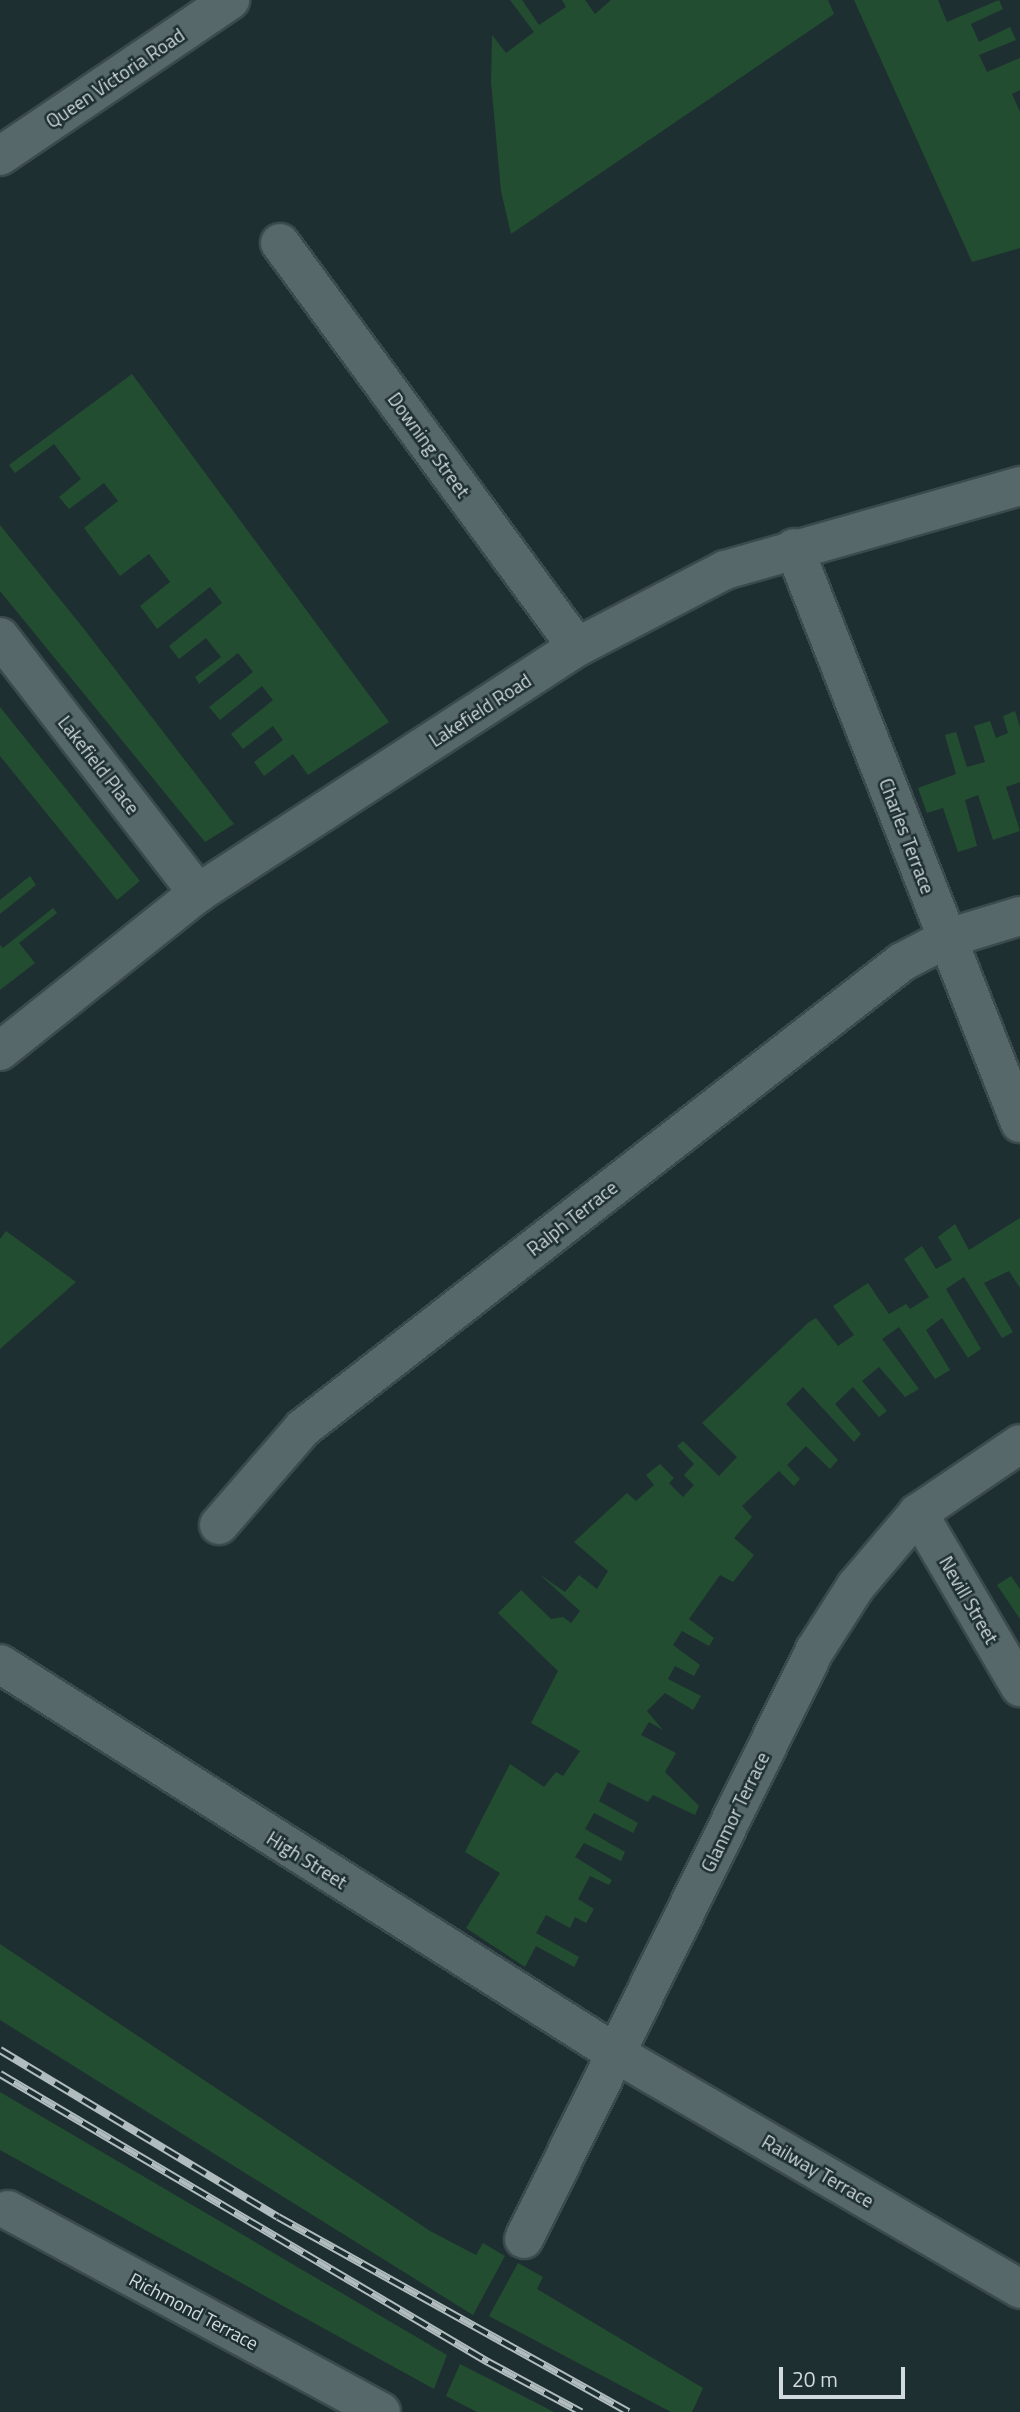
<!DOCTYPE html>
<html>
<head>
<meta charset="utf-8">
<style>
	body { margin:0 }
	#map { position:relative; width:1020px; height:2412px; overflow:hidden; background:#1e2f31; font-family:"Titillium Web",sans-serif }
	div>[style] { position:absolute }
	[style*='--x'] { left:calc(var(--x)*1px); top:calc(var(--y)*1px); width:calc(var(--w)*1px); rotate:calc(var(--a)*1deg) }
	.green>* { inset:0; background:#234d31 }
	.roads { filter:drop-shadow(2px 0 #3b4a4c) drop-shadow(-2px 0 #3b4a4c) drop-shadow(0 2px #3b4a4c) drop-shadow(0 -2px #3b4a4c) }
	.minor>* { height:38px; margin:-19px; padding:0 19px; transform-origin:19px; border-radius:19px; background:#56686a }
	.rail>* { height:8px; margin-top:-4px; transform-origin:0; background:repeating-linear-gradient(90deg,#1e2f31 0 16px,#b0bcbe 0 32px); box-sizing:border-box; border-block:2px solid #b0bcbe }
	span { translate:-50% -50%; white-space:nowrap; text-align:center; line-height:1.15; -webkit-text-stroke:5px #1e2f31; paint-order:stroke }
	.street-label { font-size:19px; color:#d1dbdd }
	.scale { position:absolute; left:779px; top:2367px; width:126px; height:32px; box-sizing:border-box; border:4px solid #d1dbdd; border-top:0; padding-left:9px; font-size:21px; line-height:24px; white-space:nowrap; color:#d1dbdd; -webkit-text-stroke:5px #1e2f31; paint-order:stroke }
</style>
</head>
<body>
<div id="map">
	<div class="green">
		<i style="clip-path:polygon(510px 0,522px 0,539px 25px,566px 7px,562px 0,585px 0,595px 14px,611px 0,828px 0,834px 14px,511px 234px,501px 191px,491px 82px,492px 35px,506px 53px,534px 32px)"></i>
		<i style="clip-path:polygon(854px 0,938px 0,947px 22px,999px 0,1003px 9px,971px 24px,979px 42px,1010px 27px,1016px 40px,979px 55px,987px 72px,1020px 58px,1020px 90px,1012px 94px,1020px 112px,1020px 248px,972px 262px)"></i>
		<i style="clip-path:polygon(132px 374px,389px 722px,308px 775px,293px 754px,264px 776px,254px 762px,283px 740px,273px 726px,243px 749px,231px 734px,273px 700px,262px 686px,220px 720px,209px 707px,253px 672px,238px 653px,199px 684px,195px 677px,221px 657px,206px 638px,179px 659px,169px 646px,222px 603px,210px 587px,157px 629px,140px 606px,170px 582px,149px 554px,120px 576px,84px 528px,118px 501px,104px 483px,69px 509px,59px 497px,81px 479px,54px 444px,15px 473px,9px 465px)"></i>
		<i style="clip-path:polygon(0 525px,84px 629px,234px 824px,205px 842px,0 591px)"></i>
		<i style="clip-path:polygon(0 707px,140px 881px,117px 900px,0 756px)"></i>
		<i style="clip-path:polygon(1015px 711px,1020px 727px,1020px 782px,1006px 787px,1020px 831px,993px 840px,978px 795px,965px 800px,977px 846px,958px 852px,943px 808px,927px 813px,918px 788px,956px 774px,945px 735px,956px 732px,967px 767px,985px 762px,974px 726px,990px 721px,996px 738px,1008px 733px,1003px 716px)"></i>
		<i style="clip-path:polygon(30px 876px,36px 885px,0 914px,0 900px)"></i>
		<i style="clip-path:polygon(53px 908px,57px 913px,19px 943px,35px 963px,0 990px,0 945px,3px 948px)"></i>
		<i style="clip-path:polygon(1020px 1218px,1020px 1288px,1009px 1271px,984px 1283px,1013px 1332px,1002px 1338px,964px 1277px,946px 1289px,981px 1349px,968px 1358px,942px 1318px,926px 1330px,950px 1370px,935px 1379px,899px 1327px,882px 1339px,919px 1389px,905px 1397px,879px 1367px,862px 1381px,887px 1411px,879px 1417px,853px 1387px,835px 1404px,861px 1434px,854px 1442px,803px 1387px,786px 1404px,838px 1460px,830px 1469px,806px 1446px,787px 1465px,800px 1479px,794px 1486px,779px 1471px,742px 1506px,752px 1517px,734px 1538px,754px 1555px,733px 1582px,720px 1575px,689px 1619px,714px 1638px,709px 1646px,682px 1631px,673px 1645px,700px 1665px,694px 1676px,675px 1666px,668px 1679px,701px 1696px,693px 1710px,665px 1693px,647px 1711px,663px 1730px,649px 1722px,641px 1735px,676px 1753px,665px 1772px,699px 1806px,695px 1815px,653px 1795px,648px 1802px,608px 1782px,599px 1801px,638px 1823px,633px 1833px,594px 1813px,585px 1829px,625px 1852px,621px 1861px,584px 1843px,575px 1857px,612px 1880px,609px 1885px,590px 1876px,578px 1899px,594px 1909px,586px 1923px,575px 1917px,570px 1928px,546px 1915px,536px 1933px,579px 1957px,574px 1967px,536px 1946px,525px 1967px,466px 1928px,500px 1873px,465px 1852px,510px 1764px,544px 1787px,556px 1772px,563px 1776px,580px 1751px,531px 1723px,558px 1671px,498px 1613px,521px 1590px,551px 1619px,563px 1617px,571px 1623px,580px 1611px,539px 1574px,565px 1592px,579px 1575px,597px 1589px,608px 1571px,574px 1542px,627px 1493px,636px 1501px,654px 1485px,646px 1475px,660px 1464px,674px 1478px,669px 1483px,683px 1497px,694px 1485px,684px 1475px,694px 1464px,677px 1446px,683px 1441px,719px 1476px,737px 1457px,702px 1423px,809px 1322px,816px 1318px,838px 1346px,854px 1335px,833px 1306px,868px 1283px,889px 1314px,906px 1304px,910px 1309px,929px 1297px,904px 1259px,922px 1246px,936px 1269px,952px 1260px,938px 1237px,955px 1224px,969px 1250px)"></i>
		<i style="clip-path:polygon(6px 1231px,76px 1282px,0 1349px,0 1239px)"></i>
		<i style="clip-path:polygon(1011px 1576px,1020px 1589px,1020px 1619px,997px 1585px)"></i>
		<i style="clip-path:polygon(0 1944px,430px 2231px,476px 2255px,483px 2243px,505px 2256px,473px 2315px,0 2020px)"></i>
		<i style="clip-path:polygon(0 2092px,447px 2355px,434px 2389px,0 2150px)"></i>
		<i style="clip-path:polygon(518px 2263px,543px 2277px,537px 2289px,703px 2388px,692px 2412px,671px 2412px,489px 2316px)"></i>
		<i style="clip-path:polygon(460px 2364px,554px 2412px,477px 2412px,446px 2396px)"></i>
	</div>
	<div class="roads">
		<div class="minor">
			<i style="--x:0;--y:156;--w:278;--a:-34.1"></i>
			<i style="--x:280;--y:243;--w:501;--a:53.68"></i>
			<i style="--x:794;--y:548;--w:618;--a:68.54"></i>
			<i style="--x:0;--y:637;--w:324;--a:52.3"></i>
			<i style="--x:0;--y:1051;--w:253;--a:-38.6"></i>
			<i style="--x:198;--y:893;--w:452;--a:-33"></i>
			<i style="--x:577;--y:647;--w:167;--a:-27.5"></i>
			<i style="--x:725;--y:570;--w:307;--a:-15.9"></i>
			<i style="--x:918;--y:1513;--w:202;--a:59.6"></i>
			<i style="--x:219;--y:1525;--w:128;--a:-49.1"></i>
			<i style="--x:303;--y:1428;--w:759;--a:-37.88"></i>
			<i style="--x:902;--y:962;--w:52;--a:-27.6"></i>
			<i style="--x:948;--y:938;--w:75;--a:-17"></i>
			<i style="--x:0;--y:1664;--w:728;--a:32.31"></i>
			<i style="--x:615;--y:2053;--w:469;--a:30.2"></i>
			<i style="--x:8;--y:2210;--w:424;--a:28.4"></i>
			<i style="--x:524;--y:2239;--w:657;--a:-63.71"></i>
			<i style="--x:815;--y:1650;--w:76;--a:-57.4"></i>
			<i style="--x:856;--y:1586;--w:96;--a:-49.7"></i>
			<i style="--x:918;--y:1513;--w:123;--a:-34.1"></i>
		</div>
	</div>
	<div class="rail">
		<i style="--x:0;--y:2050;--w:324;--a:31"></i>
		<i style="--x:278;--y:2217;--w:401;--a:29.1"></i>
		<i style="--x:0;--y:2074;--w:567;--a:30.55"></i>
		<i style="--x:488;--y:2362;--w:106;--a:28.3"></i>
	</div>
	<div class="street-label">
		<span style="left:115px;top:78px;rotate:-34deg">Queen Victoria Road</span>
		<span style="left:429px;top:445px;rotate:54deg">Downing Street</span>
		<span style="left:480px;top:710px;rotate:-33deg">Lakefield Road</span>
		<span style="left:99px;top:765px;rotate:52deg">Lakefield Place</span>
		<span style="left:907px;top:836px;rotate:69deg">Charles Terrace</span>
		<span style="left:572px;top:1218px;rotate:-38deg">Ralph Terrace</span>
		<span style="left:969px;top:1600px;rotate:60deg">Nevill Street</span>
		<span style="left:735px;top:1812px;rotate:-64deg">Glanmor Terrace</span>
		<span style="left:307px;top:1860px;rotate:32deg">High Street</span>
		<span style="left:818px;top:2171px;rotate:30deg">Railway Terrace</span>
		<span style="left:194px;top:2311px;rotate:28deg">Richmond Terrace</span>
	</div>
	<div class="scale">20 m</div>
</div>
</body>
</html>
